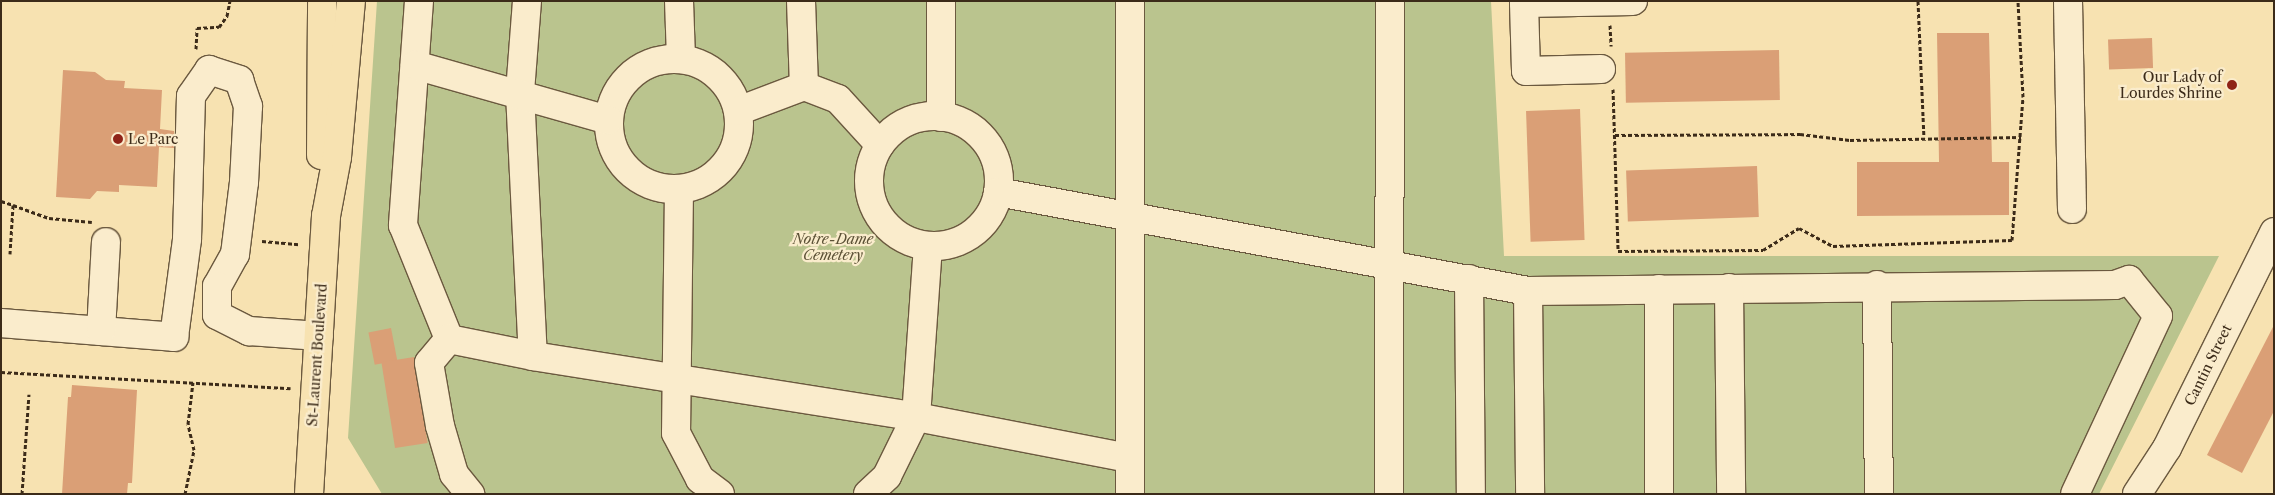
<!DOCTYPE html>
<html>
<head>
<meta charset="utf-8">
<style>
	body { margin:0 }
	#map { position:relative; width:2275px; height:495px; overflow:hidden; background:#f7e2b1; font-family:"Libre Caslon Text",serif }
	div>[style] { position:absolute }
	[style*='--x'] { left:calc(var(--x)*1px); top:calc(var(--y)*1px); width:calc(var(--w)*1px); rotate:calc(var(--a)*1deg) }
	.green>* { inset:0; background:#bac48e }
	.building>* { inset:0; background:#da9f76; transform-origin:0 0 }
	.path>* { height:3px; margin-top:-1.5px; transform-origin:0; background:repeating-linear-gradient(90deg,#3c2b19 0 4px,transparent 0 6.5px) }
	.roads { filter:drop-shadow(1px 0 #6b593f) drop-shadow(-1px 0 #6b593f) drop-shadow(0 1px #6b593f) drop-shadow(0 -1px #6b593f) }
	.minor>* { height:28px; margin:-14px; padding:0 14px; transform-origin:14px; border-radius:14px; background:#faeccc }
	.minor>.ring { margin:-14px; padding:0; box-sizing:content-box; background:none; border:28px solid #faeccc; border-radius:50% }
	.major>* { height:28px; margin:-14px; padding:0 14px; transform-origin:14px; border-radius:14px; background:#f7e2b1 }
	.dots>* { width:14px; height:14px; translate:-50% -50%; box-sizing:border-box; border:2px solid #faeccc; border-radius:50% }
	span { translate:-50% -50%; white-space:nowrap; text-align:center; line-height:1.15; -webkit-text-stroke:4.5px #faeccc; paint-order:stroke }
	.poi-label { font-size:14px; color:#3c2b19 }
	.right { translate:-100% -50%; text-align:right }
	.left { translate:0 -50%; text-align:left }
	.park-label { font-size:14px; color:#5c5136; font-style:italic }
	.street-label { font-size:14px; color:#3c2b19 }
	.frame { position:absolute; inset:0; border:2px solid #3c2b19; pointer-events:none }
</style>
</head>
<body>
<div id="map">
	<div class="green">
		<i style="clip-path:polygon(377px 1px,1491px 1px,1504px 256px,2219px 256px,2099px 494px,382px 494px,348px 438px)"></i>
	</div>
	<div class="building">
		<i style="clip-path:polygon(1937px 33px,1989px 33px,1992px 162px,2009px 162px,2009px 215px,1857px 216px,1857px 162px,1939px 162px)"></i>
		<i style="left:2152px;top:38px;width:30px;height:44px;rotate:88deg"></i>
		<i style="left:1779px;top:50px;width:50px;height:154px;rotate:89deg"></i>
		<i style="clip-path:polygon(63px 70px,95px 72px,106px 80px,125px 81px,124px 88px,162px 90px,160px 129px,174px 131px,174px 148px,159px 147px,157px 187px,119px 185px,119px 192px,97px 191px,90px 199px,56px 197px)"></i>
		<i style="left:1580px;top:109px;width:131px;height:54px;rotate:88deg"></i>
		<i style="left:1757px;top:166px;width:51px;height:131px;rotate:88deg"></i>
		<i style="clip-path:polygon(2274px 325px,2274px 411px,2242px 473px,2207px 455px)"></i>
		<i style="left:391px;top:328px;width:33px;height:23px;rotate:79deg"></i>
		<i style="left:414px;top:357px;width:87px;height:33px;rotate:81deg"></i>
		<i style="clip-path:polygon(72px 385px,137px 390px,132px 483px,128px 483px,127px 494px,62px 494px,68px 397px,71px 397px)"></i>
	</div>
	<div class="path">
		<i style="--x:1918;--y:1;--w:137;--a:87.5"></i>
		<i style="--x:1610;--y:25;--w:21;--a:87"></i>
		<i style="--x:196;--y:49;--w:21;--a:-87"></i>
		<i style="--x:197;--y:28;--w:22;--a:-3"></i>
		<i style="--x:219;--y:27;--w:14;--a:-54"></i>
		<i style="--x:227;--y:16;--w:15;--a:-79"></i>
		<i style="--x:1613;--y:89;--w:162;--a:88.2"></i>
		<i style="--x:1618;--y:251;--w:145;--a:-0.4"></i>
		<i style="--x:1763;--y:250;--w:42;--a:-31.4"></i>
		<i style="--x:1799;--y:228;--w:38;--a:28"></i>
		<i style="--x:1833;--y:246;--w:179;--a:-1.9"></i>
		<i style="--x:2012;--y:240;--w:143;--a:-85.6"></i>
		<i style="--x:2023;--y:97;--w:96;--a:-93"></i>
		<i style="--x:1615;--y:135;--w:185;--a:-0.3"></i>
		<i style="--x:1800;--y:134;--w:50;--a:6.8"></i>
		<i style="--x:1850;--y:140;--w:171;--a:-1"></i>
		<i style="--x:1;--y:201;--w:13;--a:18"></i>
		<i style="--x:13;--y:205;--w:49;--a:93.5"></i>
		<i style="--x:13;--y:205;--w:38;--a:20"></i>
		<i style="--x:49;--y:218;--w:43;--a:5.3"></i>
		<i style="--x:262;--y:241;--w:37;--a:5"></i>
		<i style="--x:1;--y:372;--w:290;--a:3.2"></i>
		<i style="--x:22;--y:494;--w:100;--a:-86"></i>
		<i style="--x:185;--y:494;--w:45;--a:-78.4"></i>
		<i style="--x:194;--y:450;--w:27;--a:-103"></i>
		<i style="--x:188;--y:424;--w:42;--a:-83.2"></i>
	</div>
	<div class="roads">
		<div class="minor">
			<i style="--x:419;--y:1;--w:225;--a:94.1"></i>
			<i style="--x:403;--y:225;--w:123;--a:68"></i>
			<i style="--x:449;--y:339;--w:86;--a:11.4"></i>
			<i style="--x:533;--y:356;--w:388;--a:9"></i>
			<i style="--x:916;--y:417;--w:217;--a:10.9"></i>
			<i style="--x:527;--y:1;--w:92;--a:94.4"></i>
			<i style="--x:520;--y:93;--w:263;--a:87.2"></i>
			<i style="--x:679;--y:1;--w:57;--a:88"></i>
			<i style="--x:801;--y:1;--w:85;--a:88"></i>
			<i style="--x:941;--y:1;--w:116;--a:90"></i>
			<i style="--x:1130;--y:1;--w:493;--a:90"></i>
			<i style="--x:2068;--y:1;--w:208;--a:88.9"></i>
			<i class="ring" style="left:609px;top:59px;width:102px;height:102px"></i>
			<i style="--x:415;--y:65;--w:201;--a:15.9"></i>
			<i style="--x:1601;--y:69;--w:75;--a:178.5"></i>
			<i style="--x:1526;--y:71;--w:68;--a:-91.7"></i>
			<i style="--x:1524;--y:3;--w:109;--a:-1.1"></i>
			<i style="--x:738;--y:111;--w:71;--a:-20.7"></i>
			<i style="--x:804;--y:86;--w:36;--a:21"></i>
			<i style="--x:838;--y:99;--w:62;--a:47.6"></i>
			<i class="ring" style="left:869px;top:116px;width:102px;height:102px"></i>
			<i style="--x:679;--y:189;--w:244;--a:90.7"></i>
			<i style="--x:676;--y:433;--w:52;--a:62.4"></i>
			<i style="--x:700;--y:479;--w:25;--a:37"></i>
			<i style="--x:998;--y:192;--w:539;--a:10.58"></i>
			<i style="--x:1528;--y:291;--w:587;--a:-0.59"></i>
			<i style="--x:2115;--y:285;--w:15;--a:-20"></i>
			<i style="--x:2129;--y:280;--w:46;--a:51.1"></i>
			<i style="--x:2158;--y:316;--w:196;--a:115"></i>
			<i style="--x:1469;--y:279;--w:215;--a:89.5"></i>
			<i style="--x:1877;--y:285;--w:209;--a:89.5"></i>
			<i style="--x:1729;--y:288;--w:206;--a:89.4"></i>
			<i style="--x:1528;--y:291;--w:203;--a:89.4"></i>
			<i style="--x:1;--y:323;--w:174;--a:4.6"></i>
			<i style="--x:174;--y:337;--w:99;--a:-82.4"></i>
			<i style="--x:187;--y:239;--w:143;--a:-88.4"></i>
			<i style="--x:191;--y:96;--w:32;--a:-55"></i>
			<i style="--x:209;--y:70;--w:32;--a:18"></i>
			<i style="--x:239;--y:80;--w:28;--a:71"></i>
			<i style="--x:248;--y:106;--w:76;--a:93"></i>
			<i style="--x:244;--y:182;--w:73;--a:97.1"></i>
			<i style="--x:235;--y:254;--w:37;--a:119"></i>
			<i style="--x:217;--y:286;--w:29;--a:90"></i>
			<i style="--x:217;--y:315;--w:36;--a:27"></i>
			<i style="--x:249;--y:331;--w:70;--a:4.1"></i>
			<i style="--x:101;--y:331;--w:89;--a:-86.8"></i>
			<i style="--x:449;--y:339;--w:31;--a:130"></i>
			<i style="--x:429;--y:363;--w:64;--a:80.1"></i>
			<i style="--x:440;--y:426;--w:50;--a:73.7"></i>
			<i style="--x:454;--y:474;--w:26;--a:51"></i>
			<i style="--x:868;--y:494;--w:26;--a:-43"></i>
			<i style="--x:887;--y:476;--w:66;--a:-63.8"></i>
			<i style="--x:916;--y:417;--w:171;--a:-86"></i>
			<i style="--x:1389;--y:494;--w:493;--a:-89.9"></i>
			<i style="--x:1659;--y:494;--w:205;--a:-90"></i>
			<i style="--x:2137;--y:494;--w:55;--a:-56.9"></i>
			<i style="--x:2167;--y:448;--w:241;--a:-63.6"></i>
		</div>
		<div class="major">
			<i style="--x:321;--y:155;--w:154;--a:-89.6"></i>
			<i style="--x:309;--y:494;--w:279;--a:-86.5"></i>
			<i style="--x:326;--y:216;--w:60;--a:-79.4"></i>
			<i style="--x:337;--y:157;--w:157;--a:-84.9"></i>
		</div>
	</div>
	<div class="dots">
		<i style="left:2232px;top:85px;background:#8f2418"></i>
		<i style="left:118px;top:139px;background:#8f2418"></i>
	</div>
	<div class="poi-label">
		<span class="right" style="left:2222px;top:85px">Our Lady of<br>Lourdes Shrine</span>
		<span class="left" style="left:128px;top:139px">Le Parc</span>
	</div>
	<div class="park-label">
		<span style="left:833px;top:247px">Notre-Dame<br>Cemetery</span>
	</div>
	<div class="street-label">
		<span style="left:317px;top:355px;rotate:-86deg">St-Laurent Boulevard</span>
		<span style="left:2208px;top:365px;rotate:-64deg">Cantin Street</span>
	</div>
	<div class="frame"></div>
</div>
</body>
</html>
